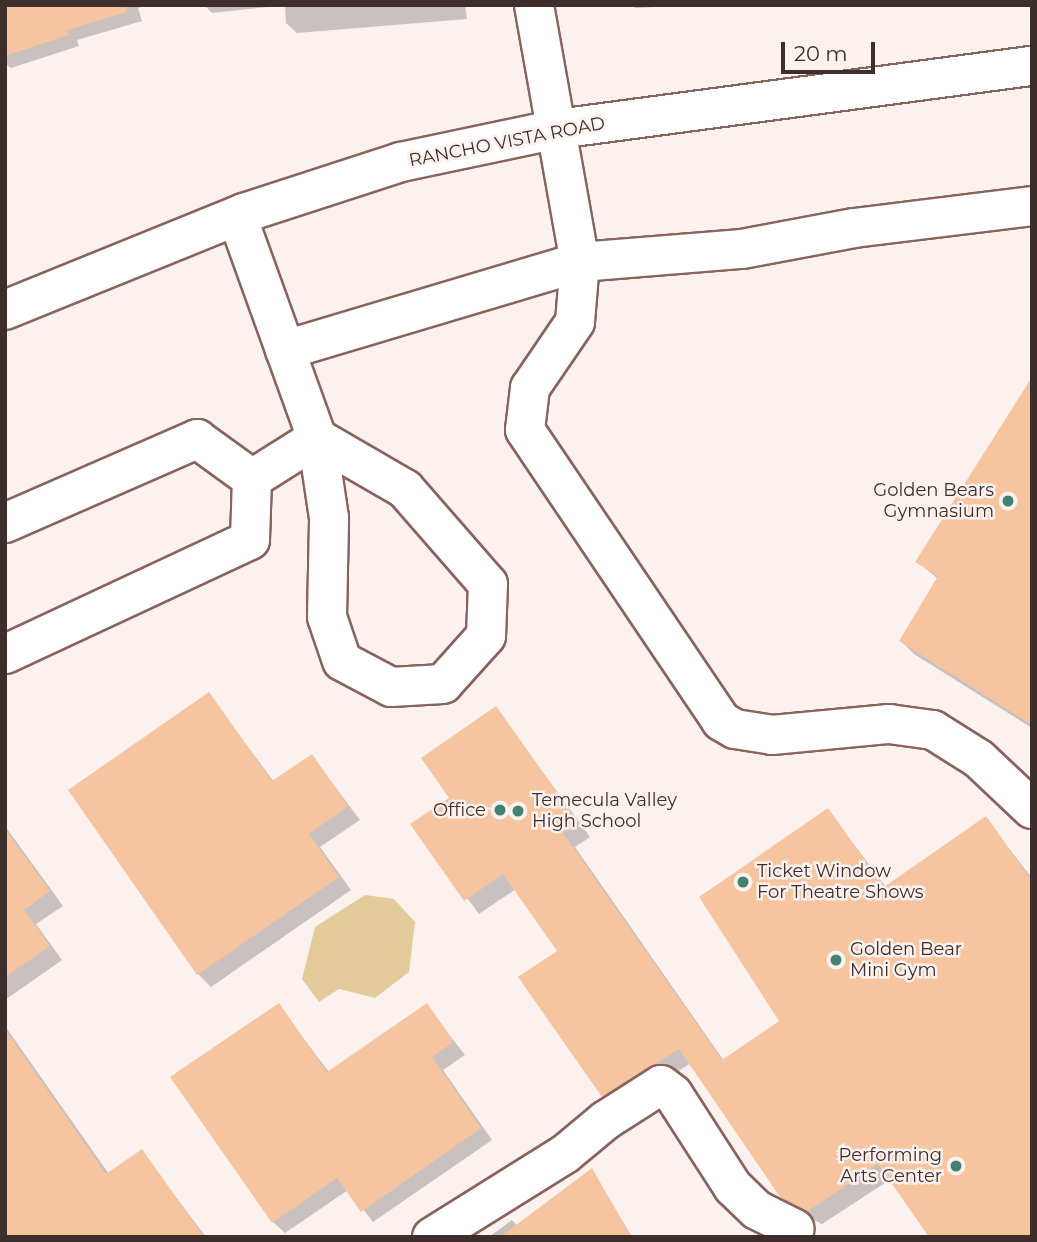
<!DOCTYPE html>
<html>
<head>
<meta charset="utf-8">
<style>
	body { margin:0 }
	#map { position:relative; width:1037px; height:1242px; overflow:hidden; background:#fbf2f0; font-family:Montserrat,sans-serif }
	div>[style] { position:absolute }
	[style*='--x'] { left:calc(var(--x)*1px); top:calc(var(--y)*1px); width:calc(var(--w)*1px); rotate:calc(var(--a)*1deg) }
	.green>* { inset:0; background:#e3cc99 }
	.shadow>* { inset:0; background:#0003 }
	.building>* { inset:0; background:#f6c49e }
	.roads { filter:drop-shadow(2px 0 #89635d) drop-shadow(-2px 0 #89635d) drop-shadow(0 2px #89635d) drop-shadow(0 -2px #89635d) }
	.minor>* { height:38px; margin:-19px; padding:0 19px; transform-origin:19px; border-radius:19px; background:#fff }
	.major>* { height:38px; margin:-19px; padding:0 19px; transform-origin:19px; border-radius:19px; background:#fff }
	.dots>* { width:19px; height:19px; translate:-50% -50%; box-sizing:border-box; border:4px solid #fbf2f0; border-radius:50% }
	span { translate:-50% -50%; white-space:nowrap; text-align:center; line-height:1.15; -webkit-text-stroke:5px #fbf2f0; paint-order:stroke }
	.street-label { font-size:18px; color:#3e2e2b }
	.poi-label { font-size:18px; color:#3e2e2b }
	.right { translate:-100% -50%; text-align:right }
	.left { translate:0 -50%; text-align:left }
	.frame { position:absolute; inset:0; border:7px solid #3e2e2b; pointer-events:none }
	.scale { position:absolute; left:781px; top:42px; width:94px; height:32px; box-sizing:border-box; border:4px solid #3e2e2b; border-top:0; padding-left:9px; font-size:21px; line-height:24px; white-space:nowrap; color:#3e2e2b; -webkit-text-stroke:5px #fbf2f0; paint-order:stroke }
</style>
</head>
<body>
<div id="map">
	<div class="green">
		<i style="clip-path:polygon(365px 895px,394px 899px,415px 922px,409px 972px,375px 998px,339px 989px,319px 1002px,302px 979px,315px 927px)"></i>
	</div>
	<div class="shadow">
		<i style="clip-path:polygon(5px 5px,147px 5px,138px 8px,142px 21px,77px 40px,79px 46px,11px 68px,5px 63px)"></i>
		<i style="clip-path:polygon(204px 5px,285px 5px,212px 13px)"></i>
		<i style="clip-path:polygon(285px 5px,465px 5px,467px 19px,297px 33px,286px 23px)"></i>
		<i style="clip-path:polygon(632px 5px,675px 5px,675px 6px,635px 8px)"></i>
		<i style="clip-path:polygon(1032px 380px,1032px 728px,914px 654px,901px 641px,938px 579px,918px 562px)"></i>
		<i style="clip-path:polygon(209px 694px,274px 782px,312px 756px,360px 820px,320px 847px,351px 890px,211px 987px,198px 974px)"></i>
		<i style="clip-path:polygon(496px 708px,590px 837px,575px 847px,724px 1061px,782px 1022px,828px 810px,886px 887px,986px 819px,1032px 878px,1032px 1237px,929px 1237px,891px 1179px,822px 1224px,796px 1211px,781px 1196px,691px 1063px,617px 1110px,603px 1096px,559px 951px,516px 889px,479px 914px,413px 825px,451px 799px)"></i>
		<i style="clip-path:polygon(5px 826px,63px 906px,36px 924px,62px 960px,5px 1000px)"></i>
		<i style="clip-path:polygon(278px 1005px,329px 1072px,426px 1005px,465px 1055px,443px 1070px,492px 1140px,373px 1222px,348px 1190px,285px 1233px,273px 1222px)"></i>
		<i style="clip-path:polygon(5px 1026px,109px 1174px,142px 1152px,206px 1237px,5px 1237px)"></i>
		<i style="clip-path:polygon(592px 1170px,632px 1237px,489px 1237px,512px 1220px,517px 1226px)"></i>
	</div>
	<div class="building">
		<i style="clip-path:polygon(5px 5px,126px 5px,127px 12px,67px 30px,69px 35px,5px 56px)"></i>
		<i style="clip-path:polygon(1032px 377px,1032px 725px,899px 641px,938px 576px,915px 562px)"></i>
		<i style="clip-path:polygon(209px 692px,272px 781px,312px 754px,348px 806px,309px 834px,339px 877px,197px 975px,68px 790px)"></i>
		<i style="clip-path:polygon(496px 706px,578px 822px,563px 833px,722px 1060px,779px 1021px,699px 897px,828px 808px,884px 887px,986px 816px,1032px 881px,1032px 1237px,929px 1237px,878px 1164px,807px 1212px,780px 1197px,679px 1049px,602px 1097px,518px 977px,557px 951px,503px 874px,464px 901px,410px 824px,449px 798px,421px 758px)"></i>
		<i style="clip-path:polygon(5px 829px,50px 891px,24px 910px,50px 946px,5px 977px)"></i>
		<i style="clip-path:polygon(279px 1003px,327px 1072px,427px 1003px,454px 1042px,432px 1057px,481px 1128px,361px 1212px,337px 1178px,272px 1223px,170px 1077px)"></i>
		<i style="clip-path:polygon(5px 1029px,106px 1174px,142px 1149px,204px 1237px,5px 1237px)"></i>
		<i style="clip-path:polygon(592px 1168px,631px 1237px,500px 1237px)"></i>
	</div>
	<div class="roads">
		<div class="minor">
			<i style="--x:534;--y:5;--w:261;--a:79.9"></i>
			<i style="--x:580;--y:262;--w:60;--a:94.8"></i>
			<i style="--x:575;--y:322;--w:80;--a:124.3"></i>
			<i style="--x:530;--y:388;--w:42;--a:96.8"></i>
			<i style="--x:525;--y:430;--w:351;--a:56"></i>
			<i style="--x:721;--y:721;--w:16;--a:30"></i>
			<i style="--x:735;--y:729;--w:37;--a:9"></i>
			<i style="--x:772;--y:735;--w:118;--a:-5.4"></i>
			<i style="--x:889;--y:724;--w:44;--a:7.8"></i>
			<i style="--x:933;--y:730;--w:54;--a:32.2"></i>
			<i style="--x:979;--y:759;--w:73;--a:43.3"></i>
			<i style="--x:237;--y:216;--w:236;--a:70.2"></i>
			<i style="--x:317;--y:438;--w:77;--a:147.8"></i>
			<i style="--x:285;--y:350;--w:308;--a:-16.6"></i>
			<i style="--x:580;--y:262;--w:163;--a:-4.6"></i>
			<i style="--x:742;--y:249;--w:114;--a:-10.6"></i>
			<i style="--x:854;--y:228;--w:179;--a:-7"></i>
			<i style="--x:317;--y:438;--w:102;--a:30.1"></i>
			<i style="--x:405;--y:489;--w:126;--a:48.9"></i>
			<i style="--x:488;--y:584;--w:52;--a:92.2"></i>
			<i style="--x:486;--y:636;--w:64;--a:131.9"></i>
			<i style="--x:443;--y:684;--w:52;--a:176.7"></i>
			<i style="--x:391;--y:687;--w:55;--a:-152"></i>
			<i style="--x:342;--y:661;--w:46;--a:-108.8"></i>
			<i style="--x:327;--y:617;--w:99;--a:-88.8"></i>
			<i style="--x:329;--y:518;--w:81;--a:-98.5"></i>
			<i style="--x:5;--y:523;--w:210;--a:-23.6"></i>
			<i style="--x:197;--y:439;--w:68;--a:36"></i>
			<i style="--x:252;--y:479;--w:61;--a:91.9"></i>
			<i style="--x:250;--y:540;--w:270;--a:155"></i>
			<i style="--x:432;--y:1237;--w:157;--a:-32"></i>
			<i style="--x:565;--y:1154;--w:53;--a:-39.7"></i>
			<i style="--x:606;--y:1120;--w:65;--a:-32.5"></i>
			<i style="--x:661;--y:1085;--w:15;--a:37"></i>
			<i style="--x:673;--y:1094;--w:111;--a:57.2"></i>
			<i style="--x:733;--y:1187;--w:33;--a:44"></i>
			<i style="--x:757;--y:1210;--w:42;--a:26.6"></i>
		</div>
		<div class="major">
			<i style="--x:5;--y:310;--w:258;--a:-22.1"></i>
			<i style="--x:244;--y:213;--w:165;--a:-18"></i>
			<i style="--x:401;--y:162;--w:160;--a:-11.9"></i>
			<i style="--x:558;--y:129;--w:478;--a:-7.6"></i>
		</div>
	</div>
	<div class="dots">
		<i style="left:1008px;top:501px;background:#438271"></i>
		<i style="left:500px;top:810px;background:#438271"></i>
		<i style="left:518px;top:811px;background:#438271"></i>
		<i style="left:743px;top:882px;background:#438271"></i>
		<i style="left:836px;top:960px;background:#438271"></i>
		<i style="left:956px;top:1166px;background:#438271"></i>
	</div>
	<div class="street-label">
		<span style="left:507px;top:142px;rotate:-11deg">RANCHO VISTA ROAD</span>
	</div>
	<div class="poi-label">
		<span class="right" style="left:994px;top:501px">Golden Bears<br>Gymnasium</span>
		<span class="left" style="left:532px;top:811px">Temecula Valley<br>High School</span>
		<span class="right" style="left:486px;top:810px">Office</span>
		<span class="left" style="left:757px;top:882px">Ticket Window<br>For Theatre Shows</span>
		<span class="left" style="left:850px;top:960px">Golden Bear<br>Mini Gym</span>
		<span class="right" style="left:942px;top:1166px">Performing<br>Arts Center</span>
	</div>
	<div class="frame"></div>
	<div class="scale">20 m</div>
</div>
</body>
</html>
